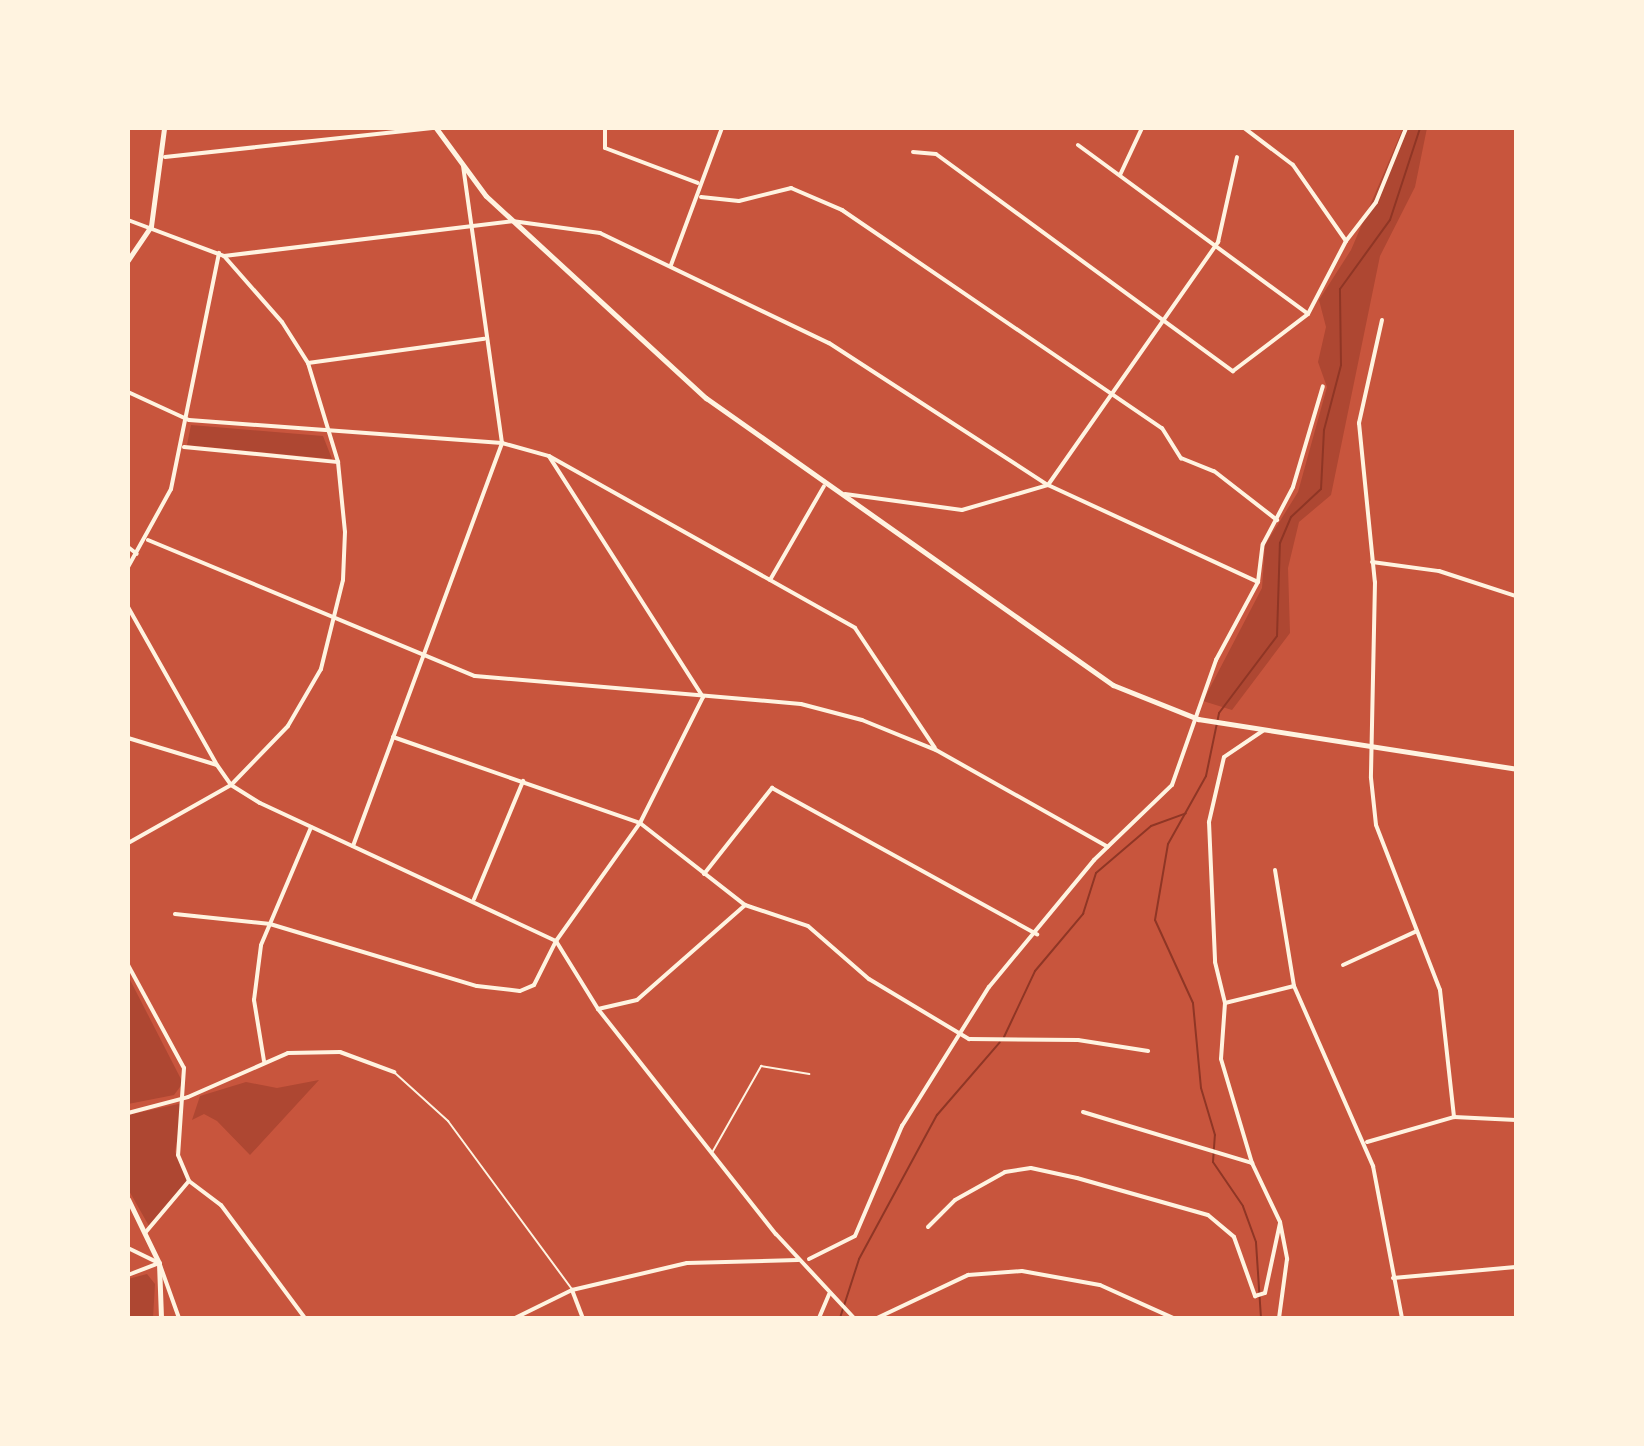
<!DOCTYPE html>
<html>
<head>
<meta charset="utf-8">
<style>
	body { margin:0 }
	#map { position:relative; width:1644px; height:1446px; overflow:hidden; background:#c8553d; font-family:"PT Serif",serif }
	div>[style] { position:absolute }
	[style*='--x'] { left:calc(var(--x)*1px); top:calc(var(--y)*1px); width:calc(var(--w)*1px); rotate:calc(var(--a)*1deg) }
	.green>* { inset:0; background:#ae4732 }
	.stream>* { height:2px; margin:-1px; padding:0 1px; transform-origin:1px; border-radius:1px; background:#8f3625 }
	.service>* { height:2px; margin:-1px; padding:0 1px; transform-origin:1px; border-radius:1px; background:#fff3e0 }
	.minor>* { height:4px; margin:-2px; padding:0 2px; transform-origin:2px; border-radius:2px; background:#fff3e0 }
	.tertiary>* { height:5px; margin:-2.5px; padding:0 2.5px; transform-origin:2.5px; border-radius:2.5px; background:#fff3e0 }
	.secondary>* { height:5px; margin:-2.5px; padding:0 2.5px; transform-origin:2.5px; border-radius:2.5px; background:#fff3e0 }
	span { translate:-50% -50%; white-space:nowrap; text-align:center; line-height:1.15; -webkit-text-stroke:8px #fff3e0; paint-order:stroke }
	.frame { position:absolute; inset:0; border:130px solid #fff3e0; pointer-events:none }
</style>
</head>
<body>
<div id="map">
	<div class="green">
		<i style="clip-path:polygon(1403px 128px,1427px 128px,1415px 187px,1380px 256px,1331px 495px,1299px 522px,1288px 568px,1290px 633px,1232px 710px,1203px 701px,1262px 588px,1265px 545px,1298px 492px,1327px 387px,1318px 362px,1326px 327px,1319px 300px,1351px 250px)"></i>
		<i style="clip-path:polygon(191px 425px,323px 436px,332px 459px,187px 445px)"></i>
		<i style="clip-path:polygon(128px 976px,183px 1083px,174px 1095px,128px 1104px)"></i>
		<i style="clip-path:polygon(319px 1080px,250px 1155px,217px 1121px,204px 1114px,192px 1120px,200px 1096px,246px 1082px,277px 1088px)"></i>
		<i style="clip-path:polygon(183px 1103px,175px 1152px,190px 1179px,149px 1226px,128px 1189px,128px 1115px)"></i>
		<i style="clip-path:polygon(147px 1274px,155px 1284px,153px 1318px,128px 1318px,128px 1279px)"></i>
	</div>
	<div class="stream">
		<i style="--x:1004;--y:1037;--w:73;--a:-64.8"></i>
		<i style="--x:1035;--y:971;--w:75;--a:-49.9"></i>
		<i style="--x:1083;--y:914;--w:43;--a:-72.4"></i>
		<i style="--x:1096;--y:873;--w:72;--a:-40.5"></i>
		<i style="--x:1151;--y:826;--w:37;--a:-20"></i>
		<i style="--x:840;--y:1318;--w:62;--a:-72.1"></i>
		<i style="--x:859;--y:1259;--w:164;--a:-61.6"></i>
		<i style="--x:937;--y:1115;--w:96;--a:-49.2"></i>
		<i style="--x:1261;--y:1318;--w:76;--a:-93.8"></i>
		<i style="--x:1256;--y:1242;--w:38;--a:-110"></i>
		<i style="--x:1243;--y:1206;--w:53;--a:-124.3"></i>
		<i style="--x:1213;--y:1162;--w:27;--a:-86"></i>
		<i style="--x:1215;--y:1135;--w:49;--a:-106.6"></i>
		<i style="--x:1201;--y:1088;--w:85;--a:-95.4"></i>
		<i style="--x:1193;--y:1003;--w:91;--a:-114.6"></i>
		<i style="--x:1155;--y:920;--w:77;--a:-80.3"></i>
		<i style="--x:1168;--y:844;--w:78;--a:-60.8"></i>
		<i style="--x:1206;--y:776;--w:64;--a:-78.3"></i>
		<i style="--x:1219;--y:713;--w:96;--a:-53"></i>
		<i style="--x:1277;--y:636;--w:93;--a:-88.2"></i>
		<i style="--x:1280;--y:543;--w:28;--a:-67"></i>
		<i style="--x:1291;--y:517;--w:41;--a:-43"></i>
		<i style="--x:1321;--y:489;--w:59;--a:-87.1"></i>
		<i style="--x:1324;--y:430;--w:67;--a:-75.3"></i>
		<i style="--x:1341;--y:365;--w:76;--a:-90.8"></i>
		<i style="--x:1340;--y:289;--w:85;--a:-54.1"></i>
		<i style="--x:1390;--y:220;--w:97;--a:-71.9"></i>
	</div>
	<div class="service">
		<i style="--x:395;--y:1073;--w:72;--a:42.2"></i>
		<i style="--x:448;--y:1121;--w:209;--a:53.6"></i>
		<i style="--x:713;--y:1151;--w:98;--a:-60.5"></i>
		<i style="--x:761;--y:1066;--w:49;--a:9.5"></i>
	</div>
	<div class="minor">
		<i style="--x:605;--y:128;--w:20;--a:90"></i>
		<i style="--x:605;--y:148;--w:99;--a:20.6"></i>
		<i style="--x:1078;--y:145;--w:285;--a:36.3"></i>
		<i style="--x:913;--y:152;--w:23;--a:5"></i>
		<i style="--x:936;--y:154;--w:368;--a:36.2"></i>
		<i style="--x:1233;--y:371;--w:94;--a:-37.2"></i>
		<i style="--x:1308;--y:314;--w:82;--a:-62.5"></i>
		<i style="--x:1346;--y:241;--w:93;--a:-124.9"></i>
		<i style="--x:1293;--y:165;--w:61;--a:-142.9"></i>
		<i style="--x:165;--y:157;--w:269;--a:-6.2"></i>
		<i style="--x:1120;--y:175;--w:52;--a:-64.9"></i>
		<i style="--x:701;--y:197;--w:38;--a:6"></i>
		<i style="--x:739;--y:201;--w:54;--a:-14"></i>
		<i style="--x:791;--y:188;--w:56;--a:23.3"></i>
		<i style="--x:842;--y:210;--w:387;--a:34.3"></i>
		<i style="--x:1162;--y:428;--w:36;--a:58"></i>
		<i style="--x:1181;--y:458;--w:35;--a:22"></i>
		<i style="--x:1214;--y:471;--w:80;--a:37.9"></i>
		<i style="--x:128;--y:220;--w:103;--a:20.6"></i>
		<i style="--x:224;--y:256;--w:88;--a:48.7"></i>
		<i style="--x:282;--y:322;--w:49;--a:57.6"></i>
		<i style="--x:308;--y:363;--w:103;--a:73.1"></i>
		<i style="--x:338;--y:462;--w:70;--a:84.3"></i>
		<i style="--x:345;--y:532;--w:48;--a:92.4"></i>
		<i style="--x:343;--y:580;--w:92;--a:103.9"></i>
		<i style="--x:321;--y:669;--w:66;--a:120.1"></i>
		<i style="--x:288;--y:726;--w:82;--a:134"></i>
		<i style="--x:231;--y:785;--w:118;--a:150.6"></i>
		<i style="--x:1346;--y:241;--w:49;--a:-52.4"></i>
		<i style="--x:1376;--y:202;--w:80;--a:-67.9"></i>
		<i style="--x:224;--y:256;--w:290;--a:-6.9"></i>
		<i style="--x:512;--y:221;--w:89;--a:7.8"></i>
		<i style="--x:600;--y:233;--w:254;--a:25.7"></i>
		<i style="--x:829;--y:343;--w:261;--a:33"></i>
		<i style="--x:1048;--y:485;--w:231;--a:24.8"></i>
		<i style="--x:671;--y:265;--w:146;--a:-69.6"></i>
		<i style="--x:1382;--y:320;--w:106;--a:102.6"></i>
		<i style="--x:1359;--y:423;--w:160;--a:84.3"></i>
		<i style="--x:1375;--y:582;--w:196;--a:91.2"></i>
		<i style="--x:1371;--y:778;--w:47;--a:83.9"></i>
		<i style="--x:1376;--y:825;--w:177;--a:68.8"></i>
		<i style="--x:1440;--y:990;--w:128;--a:83.7"></i>
		<i style="--x:308;--y:363;--w:178;--a:-7.8"></i>
		<i style="--x:128;--y:392;--w:67;--a:24.7"></i>
		<i style="--x:189;--y:420;--w:314;--a:4.2"></i>
		<i style="--x:502;--y:443;--w:49;--a:15.5"></i>
		<i style="--x:549;--y:456;--w:351;--a:29.3"></i>
		<i style="--x:855;--y:628;--w:144;--a:56.3"></i>
		<i style="--x:184;--y:447;--w:155;--a:5.6"></i>
		<i style="--x:845;--y:494;--w:118;--a:7.8"></i>
		<i style="--x:962;--y:510;--w:90;--a:-16.2"></i>
		<i style="--x:1048;--y:485;--w:297;--a:-55"></i>
		<i style="--x:1218;--y:242;--w:87;--a:-77.4"></i>
		<i style="--x:148;--y:540;--w:354;--a:22.6"></i>
		<i style="--x:475;--y:676;--w:327;--a:4.9"></i>
		<i style="--x:801;--y:704;--w:63;--a:14.7"></i>
		<i style="--x:862;--y:720;--w:80;--a:22.1"></i>
		<i style="--x:936;--y:750;--w:197;--a:29.4"></i>
		<i style="--x:128;--y:547;--w:11;--a:38"></i>
		<i style="--x:1372;--y:562;--w:68;--a:7.7"></i>
		<i style="--x:1439;--y:571;--w:81;--a:18"></i>
		<i style="--x:128;--y:567;--w:89;--a:-61.1"></i>
		<i style="--x:171;--y:489;--w:241;--a:-78.5"></i>
		<i style="--x:770;--y:580;--w:108;--a:-60.1"></i>
		<i style="--x:128;--y:607;--w:179;--a:60.6"></i>
		<i style="--x:1264;--y:730;--w:48;--a:146"></i>
		<i style="--x:1224;--y:757;--w:67;--a:103"></i>
		<i style="--x:1209;--y:822;--w:140;--a:87.5"></i>
		<i style="--x:1215;--y:962;--w:42;--a:76.3"></i>
		<i style="--x:1225;--y:1003;--w:56;--a:94.1"></i>
		<i style="--x:1221;--y:1059;--w:109;--a:73.4"></i>
		<i style="--x:1252;--y:1163;--w:65;--a:64.6"></i>
		<i style="--x:1280;--y:1222;--w:38;--a:79"></i>
		<i style="--x:1287;--y:1259;--w:60;--a:97.7"></i>
		<i style="--x:393;--y:737;--w:262;--a:19.2"></i>
		<i style="--x:640;--y:823;--w:133;--a:38"></i>
		<i style="--x:745;--y:905;--w:66;--a:18.4"></i>
		<i style="--x:808;--y:926;--w:81;--a:41"></i>
		<i style="--x:869;--y:979;--w:117;--a:31"></i>
		<i style="--x:969;--y:1039;--w:109;--a:0.5"></i>
		<i style="--x:1078;--y:1040;--w:71;--a:8.9"></i>
		<i style="--x:128;--y:738;--w:93;--a:16.9"></i>
		<i style="--x:217;--y:765;--w:24;--a:55"></i>
		<i style="--x:231;--y:785;--w:34;--a:32"></i>
		<i style="--x:260;--y:803;--w:327;--a:25"></i>
		<i style="--x:556;--y:941;--w:80;--a:58.3"></i>
		<i style="--x:598;--y:1009;--w:287;--a:51.7"></i>
		<i style="--x:776;--y:1234;--w:115;--a:47.1"></i>
		<i style="--x:353;--y:846;--w:430;--a:-69.7"></i>
		<i style="--x:502;--y:443;--w:280;--a:-98"></i>
		<i style="--x:1275;--y:870;--w:118;--a:80.7"></i>
		<i style="--x:1294;--y:986;--w:197;--a:66.3"></i>
		<i style="--x:1373;--y:1166;--w:155;--a:79.2"></i>
		<i style="--x:704;--y:874;--w:110;--a:-51.7"></i>
		<i style="--x:772;--y:788;--w:303;--a:28.9"></i>
		<i style="--x:474;--y:899;--w:128;--a:-67.4"></i>
		<i style="--x:175;--y:914;--w:96;--a:6"></i>
		<i style="--x:270;--y:924;--w:216;--a:16.7"></i>
		<i style="--x:477;--y:986;--w:43;--a:6.6"></i>
		<i style="--x:520;--y:991;--w:15;--a:-23"></i>
		<i style="--x:534;--y:985;--w:49;--a:-63.4"></i>
		<i style="--x:556;--y:941;--w:145;--a:-54.6"></i>
		<i style="--x:640;--y:823;--w:141;--a:-63.4"></i>
		<i style="--x:703;--y:697;--w:286;--a:-122.6"></i>
		<i style="--x:128;--y:965;--w:117;--a:61.5"></i>
		<i style="--x:184;--y:1068;--w:87;--a:93.9"></i>
		<i style="--x:178;--y:1155;--w:28;--a:67"></i>
		<i style="--x:1343;--y:965;--w:81;--a:-24.7"></i>
		<i style="--x:1225;--y:1003;--w:71;--a:-13.8"></i>
		<i style="--x:598;--y:1009;--w:40;--a:-13"></i>
		<i style="--x:637;--y:1000;--w:144;--a:-41.3"></i>
		<i style="--x:264;--y:1061;--w:62;--a:-99.3"></i>
		<i style="--x:254;--y:1000;--w:55;--a:-82.7"></i>
		<i style="--x:261;--y:945;--w:128;--a:-67"></i>
		<i style="--x:1083;--y:1112;--w:177;--a:16.8"></i>
		<i style="--x:128;--y:1113;--w:62;--a:-14.9"></i>
		<i style="--x:188;--y:1097;--w:109;--a:-23.7"></i>
		<i style="--x:288;--y:1053;--w:52;--a:-1.1"></i>
		<i style="--x:340;--y:1052;--w:58;--a:20.3"></i>
		<i style="--x:1367;--y:1142;--w:91;--a:-16"></i>
		<i style="--x:1454;--y:1117;--w:62;--a:2.8"></i>
		<i style="--x:189;--y:1181;--w:40;--a:37"></i>
		<i style="--x:221;--y:1205;--w:141;--a:53.4"></i>
		<i style="--x:928;--y:1227;--w:38;--a:-45"></i>
		<i style="--x:955;--y:1200;--w:57;--a:-29.2"></i>
		<i style="--x:1005;--y:1172;--w:26;--a:-9"></i>
		<i style="--x:1031;--y:1168;--w:47;--a:12.3"></i>
		<i style="--x:1077;--y:1178;--w:136;--a:15.8"></i>
		<i style="--x:1208;--y:1215;--w:34;--a:40"></i>
		<i style="--x:1234;--y:1237;--w:63;--a:70.4"></i>
		<i style="--x:1255;--y:1296;--w:10;--a:-17"></i>
		<i style="--x:1265;--y:1293;--w:72;--a:-77.9"></i>
		<i style="--x:145;--y:1233;--w:68;--a:-49.8"></i>
		<i style="--x:128;--y:1248;--w:34;--a:26"></i>
		<i style="--x:809;--y:1259;--w:51;--a:-26.6"></i>
		<i style="--x:855;--y:1236;--w:120;--a:-66.9"></i>
		<i style="--x:902;--y:1126;--w:164;--a:-58"></i>
		<i style="--x:989;--y:987;--w:165;--a:-50.4"></i>
		<i style="--x:1094;--y:860;--w:108;--a:-43.9"></i>
		<i style="--x:1172;--y:785;--w:133;--a:-70.6"></i>
		<i style="--x:1216;--y:660;--w:89;--a:-61.7"></i>
		<i style="--x:1258;--y:582;--w:38;--a:-83"></i>
		<i style="--x:1263;--y:544;--w:64;--a:-62.2"></i>
		<i style="--x:1293;--y:487;--w:105;--a:-73.5"></i>
		<i style="--x:160;--y:1265;--w:56;--a:70.3"></i>
		<i style="--x:128;--y:1275;--w:33;--a:-21"></i>
		<i style="--x:1393;--y:1278;--w:123;--a:-5.1"></i>
		<i style="--x:572;--y:1290;--w:30;--a:69"></i>
		<i style="--x:515;--y:1318;--w:64;--a:-26.2"></i>
		<i style="--x:572;--y:1290;--w:118;--a:-13.2"></i>
		<i style="--x:687;--y:1263;--w:111;--a:-1.5"></i>
		<i style="--x:819;--y:1318;--w:26;--a:-67"></i>
		<i style="--x:877;--y:1318;--w:101;--a:-25.3"></i>
		<i style="--x:968;--y:1275;--w:54;--a:-4.2"></i>
		<i style="--x:1022;--y:1271;--w:79;--a:10.2"></i>
		<i style="--x:1100;--y:1285;--w:80;--a:24.3"></i>
	</div>
	<div class="tertiary">
		<i style="--x:436;--y:128;--w:84;--a:53.7"></i>
		<i style="--x:486;--y:196;--w:299;--a:42.6"></i>
		<i style="--x:706;--y:398;--w:498;--a:35.2"></i>
		<i style="--x:1113;--y:685;--w:92;--a:21.8"></i>
		<i style="--x:1198;--y:719;--w:322;--a:8.9"></i>
		<i style="--x:128;--y:1199;--w:71;--a:64.2"></i>
		<i style="--x:159;--y:1263;--w:55;--a:87.9"></i>
	</div>
	<div class="secondary">
		<i style="--x:128;--y:260;--w:41;--a:-55.9"></i>
		<i style="--x:151;--y:226;--w:99;--a:-82.4"></i>
	</div>
	<div class="frame"></div>
</div>
</body>
</html>
